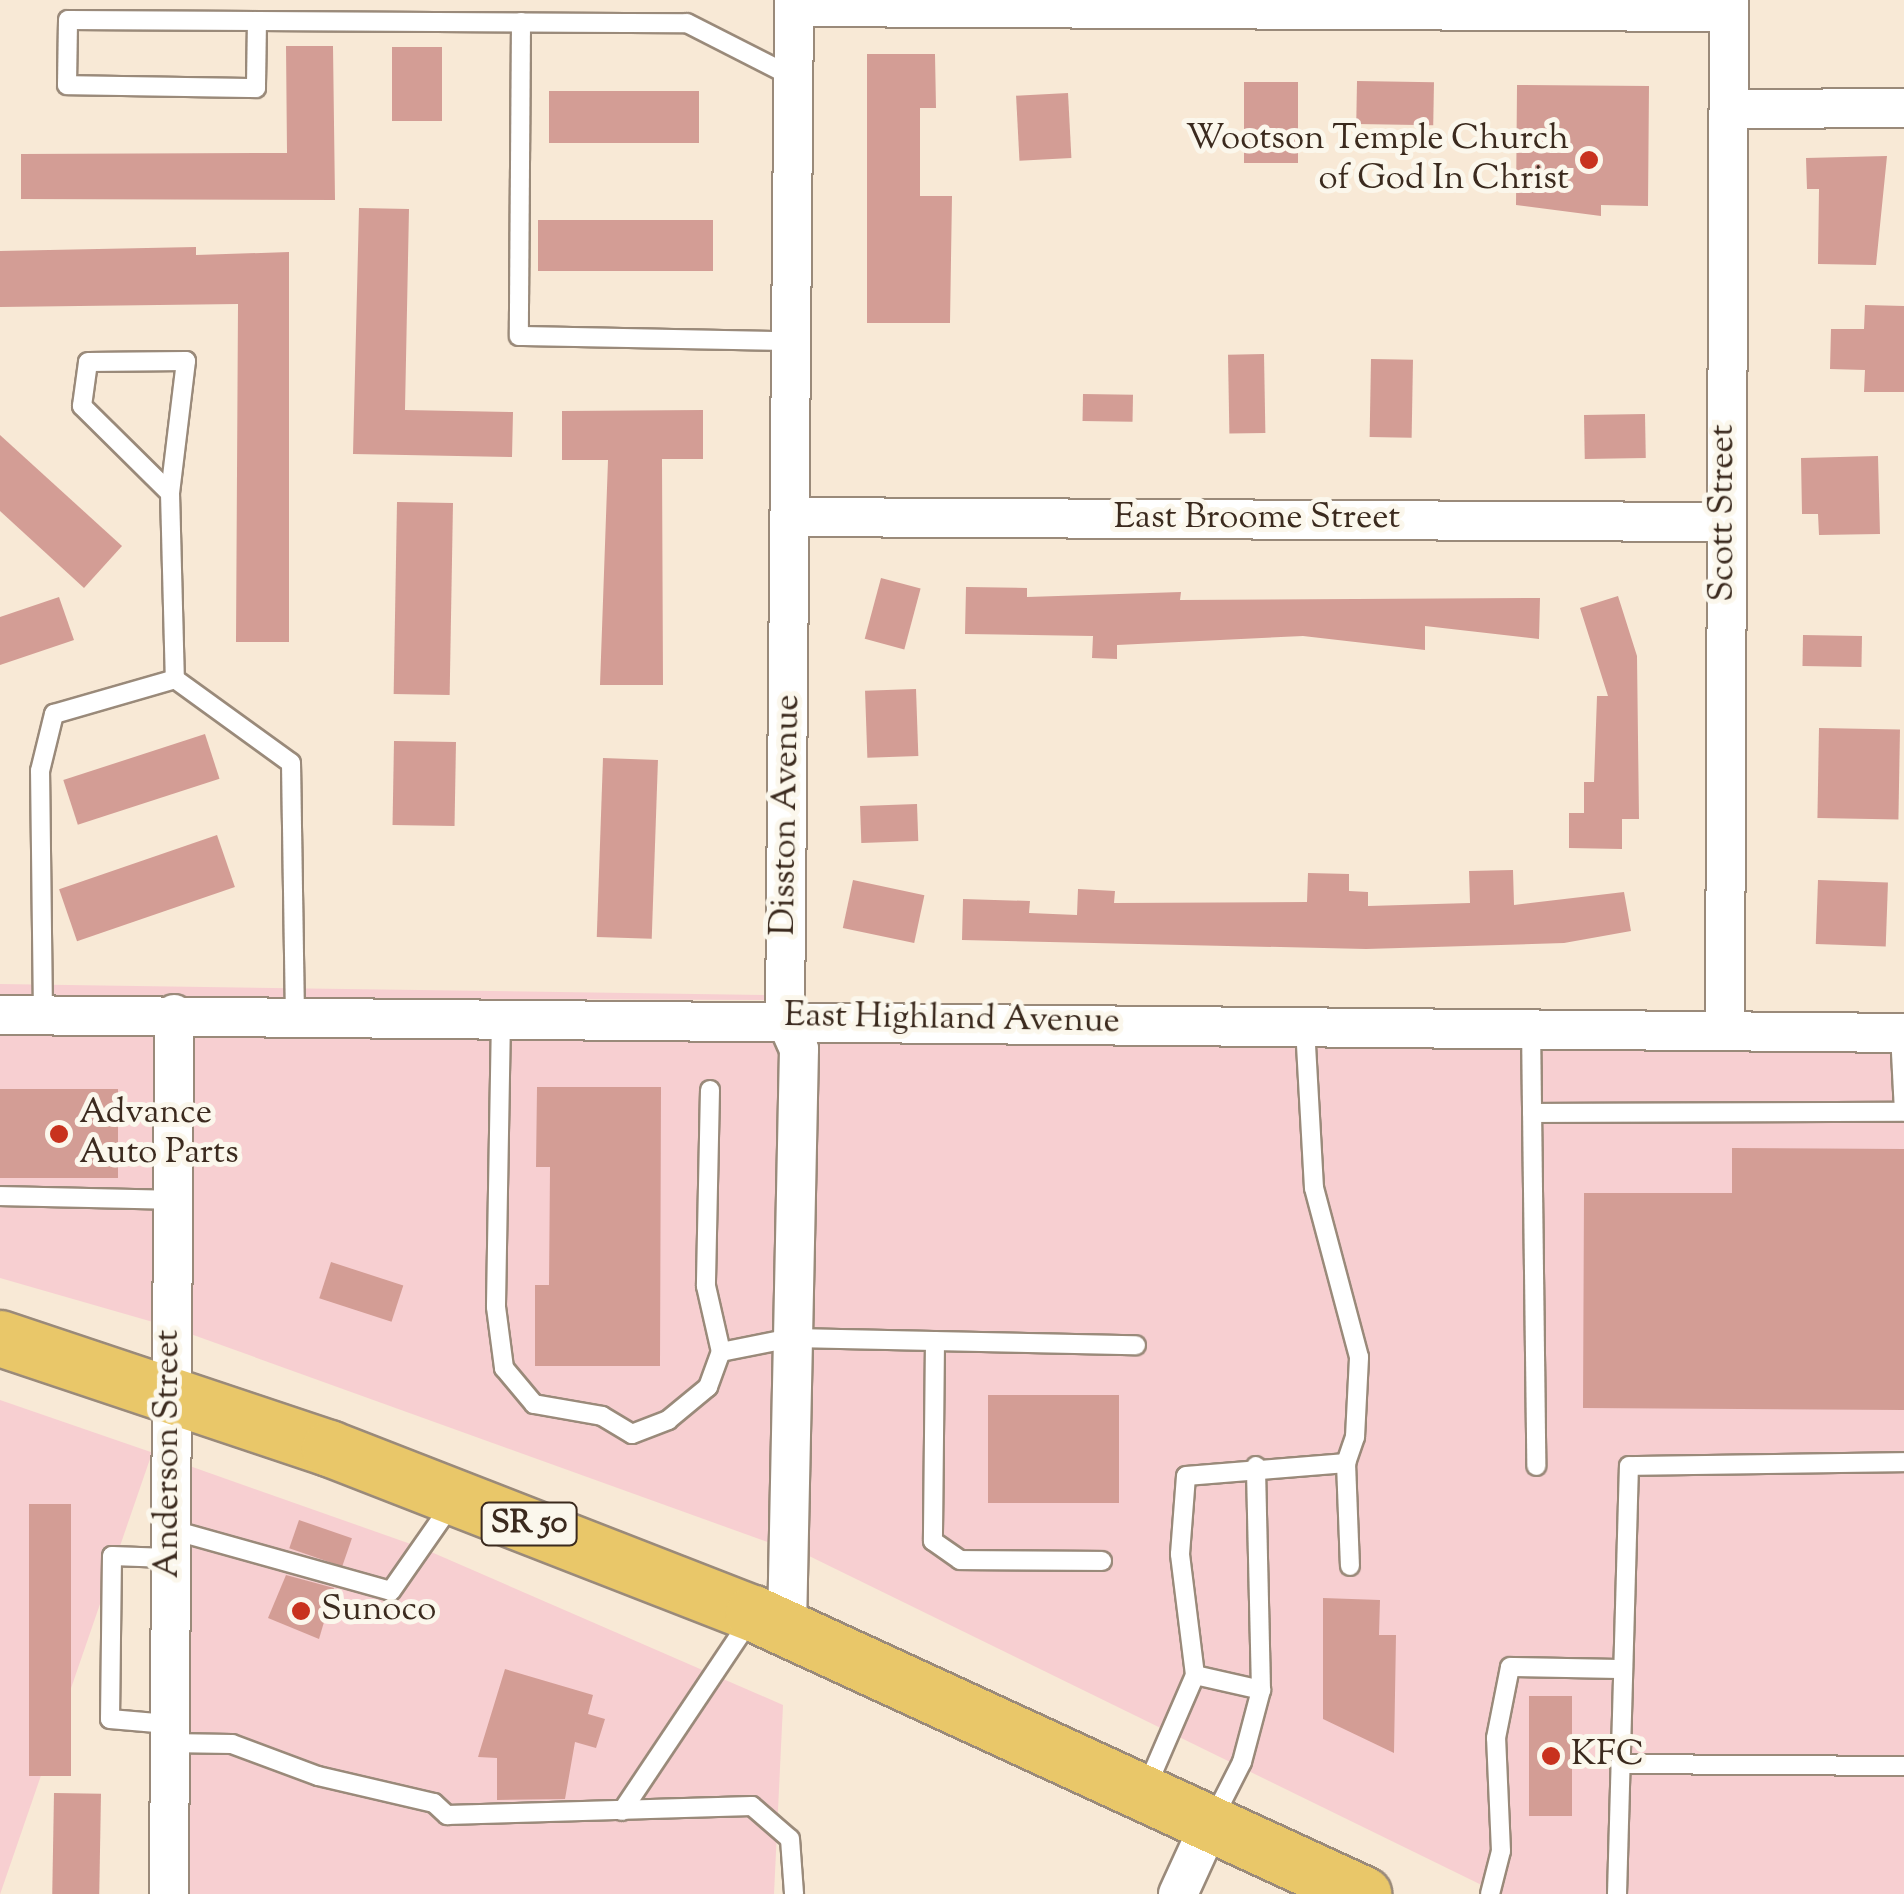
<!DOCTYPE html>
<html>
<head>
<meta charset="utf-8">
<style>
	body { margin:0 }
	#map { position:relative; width:1904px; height:1894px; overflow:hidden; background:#f8e9d6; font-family:"Sorts Mill Goudy",serif }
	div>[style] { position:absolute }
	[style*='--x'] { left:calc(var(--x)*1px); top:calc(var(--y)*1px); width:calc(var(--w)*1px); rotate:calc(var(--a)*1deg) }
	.built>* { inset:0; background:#f7cfd1; transform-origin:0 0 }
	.building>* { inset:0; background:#d39d95; transform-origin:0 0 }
	.roads { filter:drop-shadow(2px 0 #9a8a7a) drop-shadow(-2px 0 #9a8a7a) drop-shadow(0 2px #9a8a7a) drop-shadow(0 -2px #9a8a7a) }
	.lane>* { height:18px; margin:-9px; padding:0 9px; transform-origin:9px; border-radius:9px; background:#fff }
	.street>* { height:38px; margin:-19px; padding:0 19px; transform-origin:19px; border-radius:19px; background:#fff }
	.highway>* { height:55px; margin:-27.5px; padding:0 27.5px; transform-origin:27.5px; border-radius:27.5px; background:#e9c769 }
	.dots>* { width:28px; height:28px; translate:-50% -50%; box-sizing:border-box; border:5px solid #fbf7ec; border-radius:50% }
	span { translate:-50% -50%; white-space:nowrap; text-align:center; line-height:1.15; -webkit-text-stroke:10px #fbf7ec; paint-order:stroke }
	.shield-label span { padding:2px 8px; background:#fbf7ec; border:2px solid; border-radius:8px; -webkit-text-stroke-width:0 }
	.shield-label { font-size:32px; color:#3b2a1e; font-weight:700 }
	.poi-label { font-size:35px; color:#3b2a1e }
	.right { translate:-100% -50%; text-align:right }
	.left { translate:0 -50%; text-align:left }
	.street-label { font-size:35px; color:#3b2a1e }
</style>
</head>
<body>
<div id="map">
	<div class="built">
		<i style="clip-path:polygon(0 984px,769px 995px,769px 1000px,0 997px)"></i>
		<i style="clip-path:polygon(157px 1032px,153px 1322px,0 1278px,0 1033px)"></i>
		<i style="clip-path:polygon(189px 1033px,775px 1036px,783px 1053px,773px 1544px,185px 1332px)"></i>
		<i style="clip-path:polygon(814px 1036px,1904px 1051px,1904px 1894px,1500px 1894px,805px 1554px)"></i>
		<i style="left:0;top:1400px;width:161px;height:494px;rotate:19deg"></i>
		<i style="clip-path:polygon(184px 1464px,422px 1548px,783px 1705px,774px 1894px,184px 1894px)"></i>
	</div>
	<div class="building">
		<i style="clip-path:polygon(286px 46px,333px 46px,335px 200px,21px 199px,21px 154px,287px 153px)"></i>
		<i style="left:392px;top:47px;width:50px;height:74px"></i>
		<i style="clip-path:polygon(867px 54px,935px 54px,936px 108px,920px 108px,920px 196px,952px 196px,950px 323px,867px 323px)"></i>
		<i style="left:1357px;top:81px;width:77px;height:43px;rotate:1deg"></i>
		<i style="left:1244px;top:82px;width:54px;height:81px"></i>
		<i style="clip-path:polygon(1517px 85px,1649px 86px,1648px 206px,1601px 205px,1601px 216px,1516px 205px)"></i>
		<i style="left:549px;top:91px;width:150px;height:52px"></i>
		<i style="left:1068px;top:93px;width:65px;height:52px;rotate:87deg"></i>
		<i style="clip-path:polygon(1887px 156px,1876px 265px,1818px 264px,1819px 189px,1807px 189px,1806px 158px)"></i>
		<i style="clip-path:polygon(359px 208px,409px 209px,405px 410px,513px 412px,512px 457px,353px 454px)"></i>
		<i style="left:538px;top:220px;width:175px;height:51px"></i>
		<i style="clip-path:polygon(196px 247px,196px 255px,289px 252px,289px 642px,236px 642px,238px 304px,0 307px,0 251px)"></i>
		<i style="clip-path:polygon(1865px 305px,1904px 306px,1904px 392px,1864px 392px,1865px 370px,1830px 369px,1831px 329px,1864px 329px)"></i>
		<i style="left:1264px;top:354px;width:79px;height:36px;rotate:89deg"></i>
		<i style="left:1371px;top:359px;width:42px;height:78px;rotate:1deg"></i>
		<i style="left:1083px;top:394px;width:50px;height:27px;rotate:1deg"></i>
		<i style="clip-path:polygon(703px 410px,703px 459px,662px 459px,663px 685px,600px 685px,608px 460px,562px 460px,562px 411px)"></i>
		<i style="left:1645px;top:414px;width:44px;height:61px;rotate:89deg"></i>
		<i style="clip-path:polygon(0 435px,122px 546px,84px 588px,0 511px)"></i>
		<i style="clip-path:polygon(1878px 456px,1880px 534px,1819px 535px,1818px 514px,1802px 514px,1801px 458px)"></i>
		<i style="left:397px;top:502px;width:56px;height:192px;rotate:1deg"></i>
		<i style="left:881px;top:578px;width:41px;height:63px;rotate:15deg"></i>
		<i style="clip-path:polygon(966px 587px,1027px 588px,1027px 597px,1181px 592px,1180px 600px,1540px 598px,1539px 639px,1425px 626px,1425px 650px,1303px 636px,1117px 645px,1117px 659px,1092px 658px,1093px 636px,965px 634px)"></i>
		<i style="clip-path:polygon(1618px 596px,1637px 656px,1639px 819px,1622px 819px,1622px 849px,1569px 848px,1569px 813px,1584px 813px,1584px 782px,1594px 782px,1597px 696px,1608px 696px,1580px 608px)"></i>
		<i style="clip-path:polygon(59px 597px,74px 640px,0 665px,0 617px)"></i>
		<i style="left:1803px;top:635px;width:59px;height:31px;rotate:1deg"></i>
		<i style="left:916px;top:689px;width:67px;height:51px;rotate:88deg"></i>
		<i style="left:1819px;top:728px;width:81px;height:90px;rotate:1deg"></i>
		<i style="left:205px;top:734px;width:47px;height:149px;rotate:72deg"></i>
		<i style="left:394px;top:741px;width:62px;height:84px;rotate:1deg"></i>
		<i style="left:603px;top:758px;width:55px;height:179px;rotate:2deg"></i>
		<i style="left:917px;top:804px;width:37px;height:57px;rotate:88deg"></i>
		<i style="left:217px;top:835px;width:55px;height:167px;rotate:71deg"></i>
		<i style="clip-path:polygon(1513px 870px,1514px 905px,1624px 892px,1631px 931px,1564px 943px,1366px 949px,962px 940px,963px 899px,1030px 901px,1029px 913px,1077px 915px,1078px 889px,1115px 891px,1114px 903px,1307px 902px,1308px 873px,1349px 874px,1349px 891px,1368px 892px,1368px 906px,1470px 903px,1469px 871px)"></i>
		<i style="left:853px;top:880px;width:73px;height:49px;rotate:12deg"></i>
		<i style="left:1818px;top:880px;width:70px;height:64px;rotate:2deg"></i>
		<i style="clip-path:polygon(537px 1087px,661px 1087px,660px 1366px,535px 1366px,535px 1285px,549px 1285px,550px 1167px,536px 1167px)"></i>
		<i style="left:0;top:1089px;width:118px;height:89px"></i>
		<i style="clip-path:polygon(1732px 1148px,1904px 1149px,1904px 1410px,1583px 1408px,1584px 1193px,1732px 1193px)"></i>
		<i style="left:331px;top:1262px;width:76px;height:38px;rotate:18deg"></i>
		<i style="left:988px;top:1395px;width:131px;height:108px"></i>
		<i style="left:29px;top:1504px;width:42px;height:272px"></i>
		<i style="left:299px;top:1520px;width:56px;height:30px;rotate:19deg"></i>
		<i style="clip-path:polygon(286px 1575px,334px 1588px,319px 1639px,268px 1618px)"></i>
		<i style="clip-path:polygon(1323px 1598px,1380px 1600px,1379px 1635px,1396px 1635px,1394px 1753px,1323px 1719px)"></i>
		<i style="clip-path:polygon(505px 1669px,593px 1695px,588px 1714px,605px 1719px,596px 1748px,575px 1742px,565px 1799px,497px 1800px,497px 1758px,478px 1757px)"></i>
		<i style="left:1529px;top:1696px;width:43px;height:120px"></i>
		<i style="left:54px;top:1793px;width:47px;height:101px;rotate:1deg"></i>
	</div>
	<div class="roads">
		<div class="lane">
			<i style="--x:257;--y:21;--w:67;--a:90.9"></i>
			<i style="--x:256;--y:88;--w:189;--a:-179.1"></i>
			<i style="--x:67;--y:85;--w:65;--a:-89.1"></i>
			<i style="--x:68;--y:20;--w:189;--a:0.3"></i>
			<i style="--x:257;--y:21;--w:430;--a:0.3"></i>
			<i style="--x:687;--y:23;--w:119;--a:27"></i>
			<i style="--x:521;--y:22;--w:314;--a:90.4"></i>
			<i style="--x:519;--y:336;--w:271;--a:1.1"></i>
			<i style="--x:170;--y:493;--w:124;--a:-135.3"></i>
			<i style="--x:82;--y:406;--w:44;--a:-82.2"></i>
			<i style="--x:88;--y:362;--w:98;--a:-0.6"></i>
			<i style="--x:186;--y:361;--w:133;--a:96.9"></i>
			<i style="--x:170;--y:493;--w:186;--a:88.5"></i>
			<i style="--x:43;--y:1014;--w:243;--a:-90.7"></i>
			<i style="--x:40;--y:771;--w:59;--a:-76.2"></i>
			<i style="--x:54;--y:714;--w:126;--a:-16.1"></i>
			<i style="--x:175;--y:679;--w:143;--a:35.9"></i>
			<i style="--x:291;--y:763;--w:255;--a:89.1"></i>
			<i style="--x:501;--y:1018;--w:289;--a:91"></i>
			<i style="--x:496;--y:1307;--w:62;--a:82.5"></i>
			<i style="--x:504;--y:1368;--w:47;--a:50.2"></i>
			<i style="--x:534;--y:1404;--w:69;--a:10"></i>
			<i style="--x:602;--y:1416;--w:35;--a:31"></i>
			<i style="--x:632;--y:1434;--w:39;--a:-21"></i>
			<i style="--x:668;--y:1420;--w:52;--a:-39.5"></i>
			<i style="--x:708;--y:1387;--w:37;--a:-70"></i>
			<i style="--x:721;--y:1352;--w:71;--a:-11.3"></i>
			<i style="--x:791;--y:1338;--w:345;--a:1.2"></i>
			<i style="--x:1531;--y:1026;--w:440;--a:89.3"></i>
			<i style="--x:1900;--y:1033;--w:79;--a:87.1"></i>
			<i style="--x:710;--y:1090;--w:196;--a:91.2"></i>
			<i style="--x:706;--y:1286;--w:68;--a:77.2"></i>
			<i style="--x:1532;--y:1113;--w:368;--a:-0.2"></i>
			<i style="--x:0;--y:1196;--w:171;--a:1.3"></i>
			<i style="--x:935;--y:1341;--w:200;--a:90.6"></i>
			<i style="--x:933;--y:1541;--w:33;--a:35"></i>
			<i style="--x:960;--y:1560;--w:142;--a:0.4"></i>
			<i style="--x:1346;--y:1463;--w:103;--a:87.8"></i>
			<i style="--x:169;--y:1529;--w:230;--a:15.6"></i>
			<i style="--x:391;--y:1591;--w:108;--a:-55.1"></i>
			<i style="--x:168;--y:1558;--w:56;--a:-178"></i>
			<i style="--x:112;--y:1556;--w:163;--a:90.7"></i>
			<i style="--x:110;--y:1719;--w:58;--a:4.9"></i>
			<i style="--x:1195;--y:1675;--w:68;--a:12.8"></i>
			<i style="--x:168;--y:1743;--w:64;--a:0.9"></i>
			<i style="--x:232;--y:1744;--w:92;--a:20.4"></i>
			<i style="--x:318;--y:1776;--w:119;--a:13.1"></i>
			<i style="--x:434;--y:1803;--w:18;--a:43"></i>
			<i style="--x:447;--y:1815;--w:305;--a:-1.7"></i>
			<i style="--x:752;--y:1806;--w:50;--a:41"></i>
			<i style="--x:790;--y:1839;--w:55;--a:85.8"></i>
			<i style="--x:1620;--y:1764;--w:284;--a:0.4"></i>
			<i style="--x:1147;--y:1786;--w:121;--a:-66.6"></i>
			<i style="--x:1195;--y:1675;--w:122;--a:-97.1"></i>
			<i style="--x:1180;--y:1554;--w:78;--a:-85.6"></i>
			<i style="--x:1186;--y:1476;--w:161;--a:-4.6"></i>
			<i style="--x:1346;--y:1463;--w:28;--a:-71"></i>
			<i style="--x:1355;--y:1437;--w:80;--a:-87.1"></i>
			<i style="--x:1359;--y:1357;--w:175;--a:-104.9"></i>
			<i style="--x:1314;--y:1188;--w:163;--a:-93.2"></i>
			<i style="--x:622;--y:1811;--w:232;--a:-56.2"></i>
			<i style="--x:1214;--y:1817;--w:62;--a:-63"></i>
			<i style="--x:1242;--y:1762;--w:74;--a:-75.2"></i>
			<i style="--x:1261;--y:1690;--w:224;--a:-91.3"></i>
			<i style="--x:1490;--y:1894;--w:44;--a:-75.7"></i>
			<i style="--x:1501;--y:1851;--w:113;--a:-92.5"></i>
			<i style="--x:1496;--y:1738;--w:72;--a:-78.8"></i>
			<i style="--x:1510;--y:1667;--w:113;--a:1"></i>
			<i style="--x:1617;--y:1894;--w:428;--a:-88.4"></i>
			<i style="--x:1629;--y:1466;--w:275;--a:-0.8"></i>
		</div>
		<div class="street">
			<i style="--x:794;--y:7;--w:935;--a:0.31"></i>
			<i style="--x:1729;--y:109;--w:175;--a:-0.3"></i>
			<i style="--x:790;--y:517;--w:933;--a:0.31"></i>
			<i style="--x:0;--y:1015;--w:1904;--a:0.54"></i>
			<i style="--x:1725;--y:1026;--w:1026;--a:-89.78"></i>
			<i style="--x:787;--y:1627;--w:578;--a:-88.81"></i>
			<i style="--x:799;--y:1049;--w:34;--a:-114"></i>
			<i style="--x:785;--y:1018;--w:1018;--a:-89.49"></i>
			<i style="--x:169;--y:1894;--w:880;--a:-89.67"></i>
			<i style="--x:1178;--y:1894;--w:79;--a:-65.4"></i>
		</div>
		<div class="highway">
			<i style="--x:0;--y:1338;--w:347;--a:18.5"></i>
			<i style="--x:329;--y:1448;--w:455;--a:21.3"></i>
			<i style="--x:753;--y:1613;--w:672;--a:24.73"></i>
		</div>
	</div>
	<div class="dots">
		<i style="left:1589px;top:160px;background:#c8321e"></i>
		<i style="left:59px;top:1134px;background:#c8321e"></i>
		<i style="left:301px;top:1611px;background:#c8321e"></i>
		<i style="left:1551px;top:1756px;background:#c8321e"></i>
	</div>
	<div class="shield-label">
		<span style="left:529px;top:1524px">SR 50</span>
	</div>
	<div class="poi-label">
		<span class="right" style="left:1569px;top:160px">Wootson Temple Church<br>of God In Christ</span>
		<span class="left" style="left:79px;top:1134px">Advance<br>Auto Parts</span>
		<span class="left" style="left:321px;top:1611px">Sunoco</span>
		<span class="left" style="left:1571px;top:1756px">KFC</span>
	</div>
	<div class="street-label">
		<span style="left:1724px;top:513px;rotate:-90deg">Scott Street</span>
		<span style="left:1257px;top:519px">East Broome Street</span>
		<span style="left:787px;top:815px;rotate:-89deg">Disston Avenue</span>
		<span style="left:952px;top:1020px;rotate:1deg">East Highland Avenue</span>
		<span style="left:169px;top:1454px;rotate:-90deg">Anderson Street</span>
	</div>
</div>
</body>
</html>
